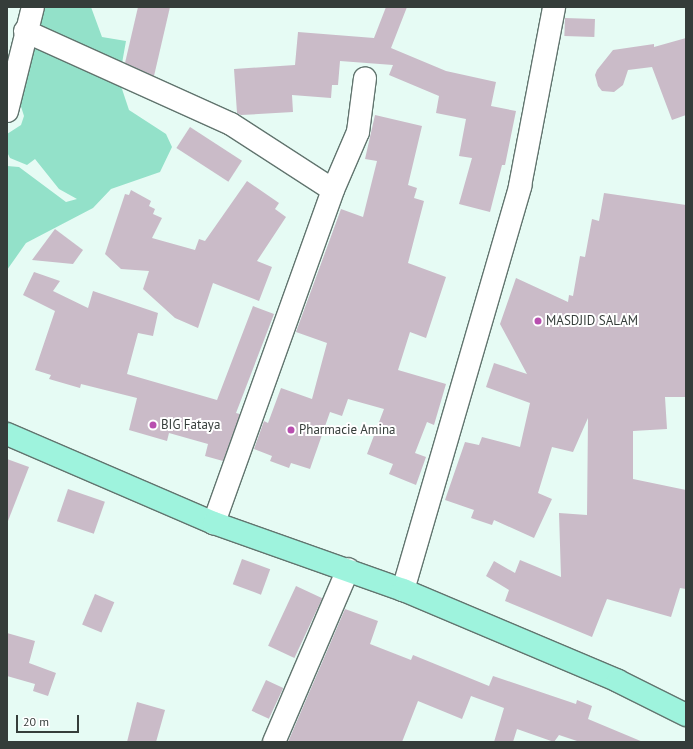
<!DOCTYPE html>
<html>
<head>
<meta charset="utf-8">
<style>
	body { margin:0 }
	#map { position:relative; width:693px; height:749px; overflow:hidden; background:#e6fbf4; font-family:"PT Sans",sans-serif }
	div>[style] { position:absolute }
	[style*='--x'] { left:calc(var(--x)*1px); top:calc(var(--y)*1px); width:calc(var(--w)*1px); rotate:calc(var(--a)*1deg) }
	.green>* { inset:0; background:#93e1c9 }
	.building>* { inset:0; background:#cabbc8; transform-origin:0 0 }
	.roads { filter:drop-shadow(1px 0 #61746e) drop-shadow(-1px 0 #61746e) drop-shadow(0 1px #61746e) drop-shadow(0 -1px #61746e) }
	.minor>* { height:22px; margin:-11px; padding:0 11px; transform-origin:11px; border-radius:11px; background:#fff }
	.major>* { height:22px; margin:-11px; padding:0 11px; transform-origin:11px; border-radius:11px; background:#9ef3dd }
	.dots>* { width:11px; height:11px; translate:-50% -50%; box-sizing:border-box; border:2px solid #fff; border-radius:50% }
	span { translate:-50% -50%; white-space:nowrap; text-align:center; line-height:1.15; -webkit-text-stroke:4px #fff; paint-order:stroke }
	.poi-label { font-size:13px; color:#353d3a }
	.left { translate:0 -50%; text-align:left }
	.frame { position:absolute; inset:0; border:8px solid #353d3a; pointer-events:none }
	.scale { position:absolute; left:16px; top:715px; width:63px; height:18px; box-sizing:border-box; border:2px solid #353d3a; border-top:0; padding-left:5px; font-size:12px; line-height:14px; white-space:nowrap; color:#353d3a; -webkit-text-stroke:3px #fff; paint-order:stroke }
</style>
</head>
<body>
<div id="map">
	<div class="green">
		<i style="clip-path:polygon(42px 7px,91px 7px,102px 37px,126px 41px,119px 80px,129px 110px,166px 134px,172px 147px,160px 172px,111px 189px,93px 208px,26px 243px,7px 270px,7px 166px,19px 167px,66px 202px,77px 199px,59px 189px,35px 159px,27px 165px,10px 158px,7px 152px,7px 134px,21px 125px,24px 116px,17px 94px)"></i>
	</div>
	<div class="building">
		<i style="clip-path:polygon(138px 7px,170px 7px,154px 76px,125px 63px)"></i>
		<i style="clip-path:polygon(386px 7px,407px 7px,391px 48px,446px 71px,496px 82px,491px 106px,516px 111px,505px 165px,502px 165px,490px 212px,459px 204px,472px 158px,459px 156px,466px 119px,436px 113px,439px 96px,389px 75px,393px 65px,340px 61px,338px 85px,332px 85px,331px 98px,292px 95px,293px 112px,241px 115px,237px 113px,234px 69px,295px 65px,298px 32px,374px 38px)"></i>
		<i style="left:565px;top:18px;width:30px;height:18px;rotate:2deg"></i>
		<i style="clip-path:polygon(686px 38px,686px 115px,672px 120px,652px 67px,628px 70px,623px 85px,614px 92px,602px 91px,598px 86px,595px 75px,597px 70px,613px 50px,654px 44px,654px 47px)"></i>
		<i style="clip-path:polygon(375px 115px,422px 126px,408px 185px,417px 188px,414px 198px,424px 201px,408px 263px,446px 277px,426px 338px,410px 332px,398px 370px,446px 384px,434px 425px,427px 422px,415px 453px,426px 457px,416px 485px,389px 474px,393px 464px,367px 454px,384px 409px,348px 399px,342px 416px,330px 412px,310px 469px,291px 463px,289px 468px,270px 461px,272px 456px,254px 449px,264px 421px,268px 423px,281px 388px,312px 399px,327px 343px,296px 332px,341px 209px,363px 217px,377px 161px,365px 159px)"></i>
		<i style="left:190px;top:127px;width:62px;height:25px;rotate:33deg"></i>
		<i style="clip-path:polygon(247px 181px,279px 203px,275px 209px,286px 217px,257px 261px,272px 267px,259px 301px,213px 283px,198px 328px,175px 318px,143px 289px,149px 271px,121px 269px,105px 254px,125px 194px,129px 195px,131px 190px,151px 201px,149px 206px,155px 209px,153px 214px,162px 218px,152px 238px,195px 250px,199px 239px,205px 241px)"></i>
		<i style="clip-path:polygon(604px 193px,686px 205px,686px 397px,665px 397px,667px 429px,633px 431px,633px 479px,686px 490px,686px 589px,680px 588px,671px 617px,607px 599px,592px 637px,505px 601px,509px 590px,486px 576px,494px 561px,515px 573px,520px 560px,561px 577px,559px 513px,587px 515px,588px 418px,573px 452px,552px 447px,538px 493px,552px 499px,534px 538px,494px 520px,492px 525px,471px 518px,474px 510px,445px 500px,465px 442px,479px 445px,482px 437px,520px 447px,530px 403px,486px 387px,494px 363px,527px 374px,500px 324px,516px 278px,568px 302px,569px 295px,573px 296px,580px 256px,585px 257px,592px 219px,599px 221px)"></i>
		<i style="clip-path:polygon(55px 229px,83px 250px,73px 264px,32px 260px)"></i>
		<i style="clip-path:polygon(34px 272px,60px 281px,53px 291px,88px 308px,93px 291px,158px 313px,153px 336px,138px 333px,127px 374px,217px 400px,253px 306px,274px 314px,236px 413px,240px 414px,223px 461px,205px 456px,208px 444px,169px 433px,167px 441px,129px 430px,137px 398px,81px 384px,80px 388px,49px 379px,51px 375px,35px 370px,55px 311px,23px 295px)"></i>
		<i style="clip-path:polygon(7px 459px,29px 467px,8px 521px,7px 521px)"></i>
		<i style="left:68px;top:489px;width:39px;height:34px;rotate:19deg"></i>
		<i style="left:242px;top:559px;width:30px;height:27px;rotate:20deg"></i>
		<i style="left:296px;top:586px;width:29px;height:66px;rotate:25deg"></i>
		<i style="left:95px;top:594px;width:21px;height:33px;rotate:23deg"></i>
		<i style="clip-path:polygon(345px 609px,378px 621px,370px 644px,411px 660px,413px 655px,489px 686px,493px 676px,576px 704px,577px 700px,592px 706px,588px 719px,643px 742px,580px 742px,559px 735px,554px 742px,517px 729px,513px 742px,494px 742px,504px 708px,471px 696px,462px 719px,418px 701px,402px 742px,288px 742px)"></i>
		<i style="clip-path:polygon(7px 633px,35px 641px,29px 663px,56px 673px,48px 696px,33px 691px,35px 684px,7px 676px)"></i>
		<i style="left:266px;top:680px;width:19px;height:34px;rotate:25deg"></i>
		<i style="clip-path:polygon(137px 702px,165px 710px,156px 742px,127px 742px)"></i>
	</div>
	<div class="roads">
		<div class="minor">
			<i style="--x:25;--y:31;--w:226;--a:24.3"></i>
			<i style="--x:231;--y:124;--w:121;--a:32.9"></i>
			<i style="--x:333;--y:190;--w:354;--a:109.7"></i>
			<i style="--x:7;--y:111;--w:107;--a:-76"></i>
			<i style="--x:333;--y:190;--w:63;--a:-66.7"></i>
			<i style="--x:358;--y:132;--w:54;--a:-82.6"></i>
			<i style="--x:403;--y:590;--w:421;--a:-73.8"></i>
			<i style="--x:520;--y:186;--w:182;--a:-79.2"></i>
			<i style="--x:274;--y:742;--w:188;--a:-66.8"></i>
		</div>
		<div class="major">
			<i style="--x:7;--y:434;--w:225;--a:23.3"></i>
			<i style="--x:214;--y:523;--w:201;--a:19.5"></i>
			<i style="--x:403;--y:590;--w:233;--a:22.9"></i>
			<i style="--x:618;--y:681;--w:76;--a:26.6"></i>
		</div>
	</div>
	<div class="dots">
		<i style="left:538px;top:321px;background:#b84eaf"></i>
		<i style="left:153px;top:425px;background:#b84eaf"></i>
		<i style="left:291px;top:430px;background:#b84eaf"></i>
	</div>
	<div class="poi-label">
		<span class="left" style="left:546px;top:321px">MASDJID SALAM</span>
		<span class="left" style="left:161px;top:425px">BIG Fataya</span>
		<span class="left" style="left:299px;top:430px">Pharmacie Amina</span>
	</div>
	<div class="frame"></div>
	<div class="scale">20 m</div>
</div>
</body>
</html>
